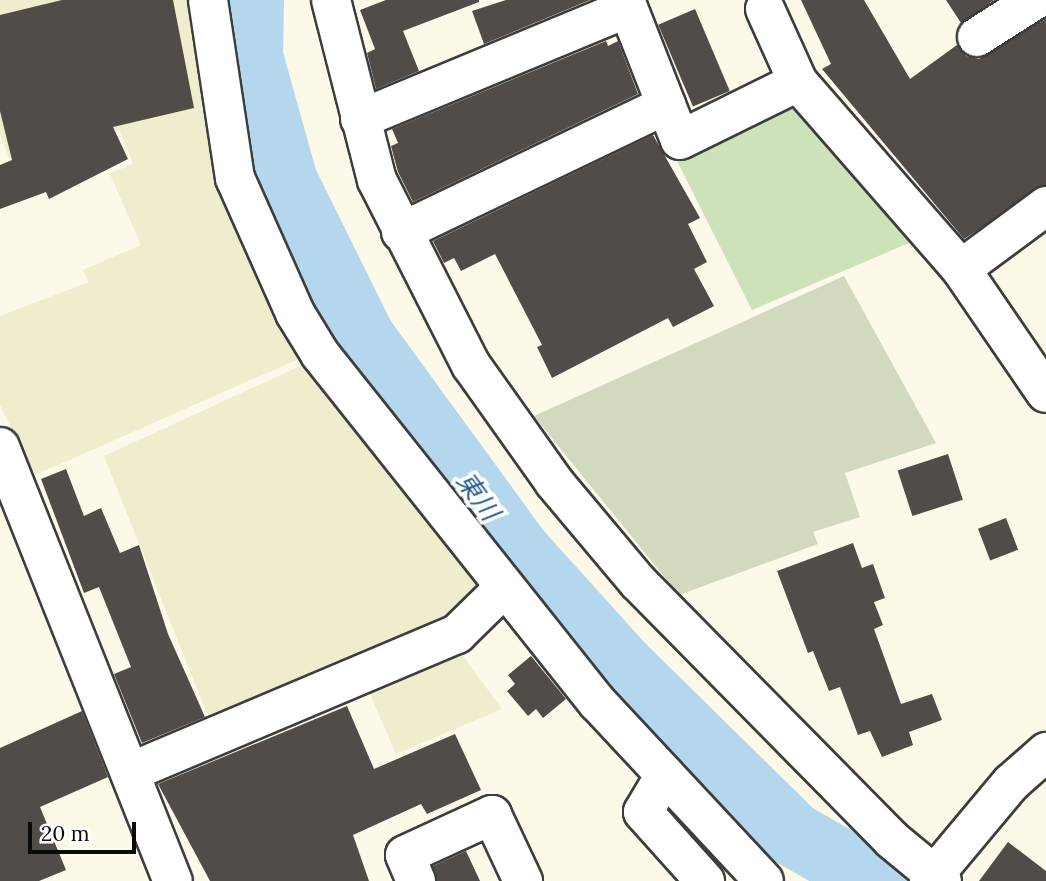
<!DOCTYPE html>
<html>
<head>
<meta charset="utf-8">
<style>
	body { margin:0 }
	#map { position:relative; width:1046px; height:881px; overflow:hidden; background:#fcf9e9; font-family:Lora,"Noto Sans JP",serif }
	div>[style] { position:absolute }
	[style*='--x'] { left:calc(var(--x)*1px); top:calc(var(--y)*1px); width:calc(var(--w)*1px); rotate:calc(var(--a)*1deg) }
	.farmland>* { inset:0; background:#efedcd }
	.green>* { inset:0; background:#cde2b8 }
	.cemetery>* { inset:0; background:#d1dabe }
	.river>* { height:65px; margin:-32.5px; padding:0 32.5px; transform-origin:32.5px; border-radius:32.5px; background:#b4d7ed }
	.building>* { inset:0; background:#514c48; transform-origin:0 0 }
	.roads { filter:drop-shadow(2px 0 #3d3d3d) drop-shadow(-2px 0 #3d3d3d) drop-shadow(0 2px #3d3d3d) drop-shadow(0 -2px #3d3d3d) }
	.minor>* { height:38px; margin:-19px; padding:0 19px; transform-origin:19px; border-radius:19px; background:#fff }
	span { translate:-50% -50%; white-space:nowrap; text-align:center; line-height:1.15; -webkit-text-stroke:7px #fff; paint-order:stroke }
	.water-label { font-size:26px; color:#245b8b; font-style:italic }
	.scale { position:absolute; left:28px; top:822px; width:108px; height:32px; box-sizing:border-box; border:4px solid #0a0a0a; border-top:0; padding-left:9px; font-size:21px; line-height:24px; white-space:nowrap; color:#0a0a0a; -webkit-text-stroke:5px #fff; paint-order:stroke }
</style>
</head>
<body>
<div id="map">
	<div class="farmland">
		<i style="clip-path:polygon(0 0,198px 0,308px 355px,35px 475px,0 405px,0 316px,89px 282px,83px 270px,141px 245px,110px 174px,133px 163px,119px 130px,9px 158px,0 134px)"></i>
		<i style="clip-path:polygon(311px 361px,485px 584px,468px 604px,429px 629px,210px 721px,104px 456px)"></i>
		<i style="clip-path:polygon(452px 641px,502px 709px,396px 754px,363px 678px)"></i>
	</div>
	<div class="green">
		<i style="clip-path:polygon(778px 105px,798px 109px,916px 240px,752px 310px,675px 157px)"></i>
	</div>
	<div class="cemetery">
		<i style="clip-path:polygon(844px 276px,936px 443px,845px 473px,860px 517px,813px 532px,818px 544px,679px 595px,534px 416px)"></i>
	</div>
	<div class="river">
		<i style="--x:251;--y:0;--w:56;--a:91"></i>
		<i style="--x:250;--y:56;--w:130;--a:74.4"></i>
		<i style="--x:285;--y:181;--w:174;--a:63.7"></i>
		<i style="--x:362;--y:337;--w:266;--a:53.9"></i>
		<i style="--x:519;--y:552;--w:155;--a:47.9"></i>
		<i style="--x:623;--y:667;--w:238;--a:44.5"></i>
		<i style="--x:793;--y:834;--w:95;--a:29.8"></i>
	</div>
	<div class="building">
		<i style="clip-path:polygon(62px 0,173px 0,194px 108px,113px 127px,128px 159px,49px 199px,46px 192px,0 209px,0 165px,12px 160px,0 111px,0 15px)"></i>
		<i style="clip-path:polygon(386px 0,479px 0,479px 2px,403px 31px,419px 71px,376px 89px,367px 53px,375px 49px,360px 10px)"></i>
		<i style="clip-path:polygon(506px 0,590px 0,484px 44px,472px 11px)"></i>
		<i style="clip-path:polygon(801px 0,864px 0,910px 79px,957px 45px,966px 56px,979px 59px,1046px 19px,1046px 185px,964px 239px,822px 69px,831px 64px)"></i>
		<i style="clip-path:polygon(946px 0,994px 0,961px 23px)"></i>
		<i style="left:695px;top:9px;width:89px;height:40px;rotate:67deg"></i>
		<i style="clip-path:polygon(606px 41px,608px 46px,618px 41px,638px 94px,413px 202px,398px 172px,391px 146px,398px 143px,392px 129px)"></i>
		<i style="clip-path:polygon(653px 135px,700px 218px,688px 224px,707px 262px,694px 269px,714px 306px,673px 327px,668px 318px,552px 378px,537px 347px,542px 345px,495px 254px,461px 271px,454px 258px,444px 263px,433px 241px)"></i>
		<i style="left:948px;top:454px;width:48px;height:53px;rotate:72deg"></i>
		<i style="clip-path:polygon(66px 469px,84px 516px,101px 508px,120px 553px,139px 545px,168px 634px,205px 717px,142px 743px,114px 674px,131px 667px,99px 587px,84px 593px,41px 479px)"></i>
		<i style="left:1006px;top:518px;width:34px;height:30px;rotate:69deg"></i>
		<i style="clip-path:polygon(853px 543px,862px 568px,873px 564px,885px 598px,874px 602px,883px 625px,874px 629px,901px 704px,932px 694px,942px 720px,909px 732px,913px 745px,882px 757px,870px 731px,858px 735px,840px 687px,829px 691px,813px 651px,808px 653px,777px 571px)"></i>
		<i style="clip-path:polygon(531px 656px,566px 699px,543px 718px,536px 709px,528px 716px,507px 691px,515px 684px,508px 675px)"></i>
		<i style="clip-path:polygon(347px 706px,374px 769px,455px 734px,481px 790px,427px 814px,421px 804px,353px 835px,369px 881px,210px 881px,158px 784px)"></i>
		<i style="clip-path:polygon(82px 711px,108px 777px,40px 807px,66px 870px,39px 881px,0 881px,0 748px)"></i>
		<i style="clip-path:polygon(1008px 842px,1046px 871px,1046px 881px,979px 881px)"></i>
		<i style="clip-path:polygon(466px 851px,480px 881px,437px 881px,433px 866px)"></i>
	</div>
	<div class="roads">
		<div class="minor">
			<i style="--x:208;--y:0;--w:180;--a:81.4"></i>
			<i style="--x:235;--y:178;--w:148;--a:66"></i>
			<i style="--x:295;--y:313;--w:48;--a:58.6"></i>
			<i style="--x:320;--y:354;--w:446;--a:51.5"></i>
			<i style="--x:598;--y:703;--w:243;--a:47"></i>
			<i style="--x:331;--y:0;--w:186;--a:75.7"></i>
			<i style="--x:377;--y:180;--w:208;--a:63.1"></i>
			<i style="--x:471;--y:365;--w:143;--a:54.6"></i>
			<i style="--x:554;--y:482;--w:131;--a:50"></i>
			<i style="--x:638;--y:582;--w:361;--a:45.4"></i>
			<i style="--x:891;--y:839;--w:66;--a:39.5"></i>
			<i style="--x:625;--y:0;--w:150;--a:68.6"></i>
			<i style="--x:680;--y:140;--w:131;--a:-26.2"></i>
			<i style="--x:765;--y:9;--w:80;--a:65.7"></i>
			<i style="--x:798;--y:82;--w:248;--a:48.9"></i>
			<i style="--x:961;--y:269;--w:150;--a:55.6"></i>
			<i style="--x:977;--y:37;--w:69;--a:-32.5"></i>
			<i style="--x:360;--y:119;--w:290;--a:-22.5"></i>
			<i style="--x:401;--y:232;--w:294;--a:-25.6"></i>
			<i style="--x:961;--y:269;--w:106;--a:-36.5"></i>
			<i style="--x:0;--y:447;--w:467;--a:68.3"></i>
			<i style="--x:130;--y:772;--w:355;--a:-22.9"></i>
			<i style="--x:457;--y:634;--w:66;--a:-44.4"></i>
			<i style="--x:665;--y:775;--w:43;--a:120.7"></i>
			<i style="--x:643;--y:812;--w:93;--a:48.1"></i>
			<i style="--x:416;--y:881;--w:28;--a:-113"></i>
			<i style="--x:405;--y:855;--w:96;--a:-24.7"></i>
			<i style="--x:492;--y:815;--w:73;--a:64.8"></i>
			<i style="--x:929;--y:881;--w:128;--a:-50.1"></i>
			<i style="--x:1011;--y:783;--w:47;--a:-41.5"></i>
		</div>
	</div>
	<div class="water-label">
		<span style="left:478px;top:496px;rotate:54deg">東川</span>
	</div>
	<div class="scale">20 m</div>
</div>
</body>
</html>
